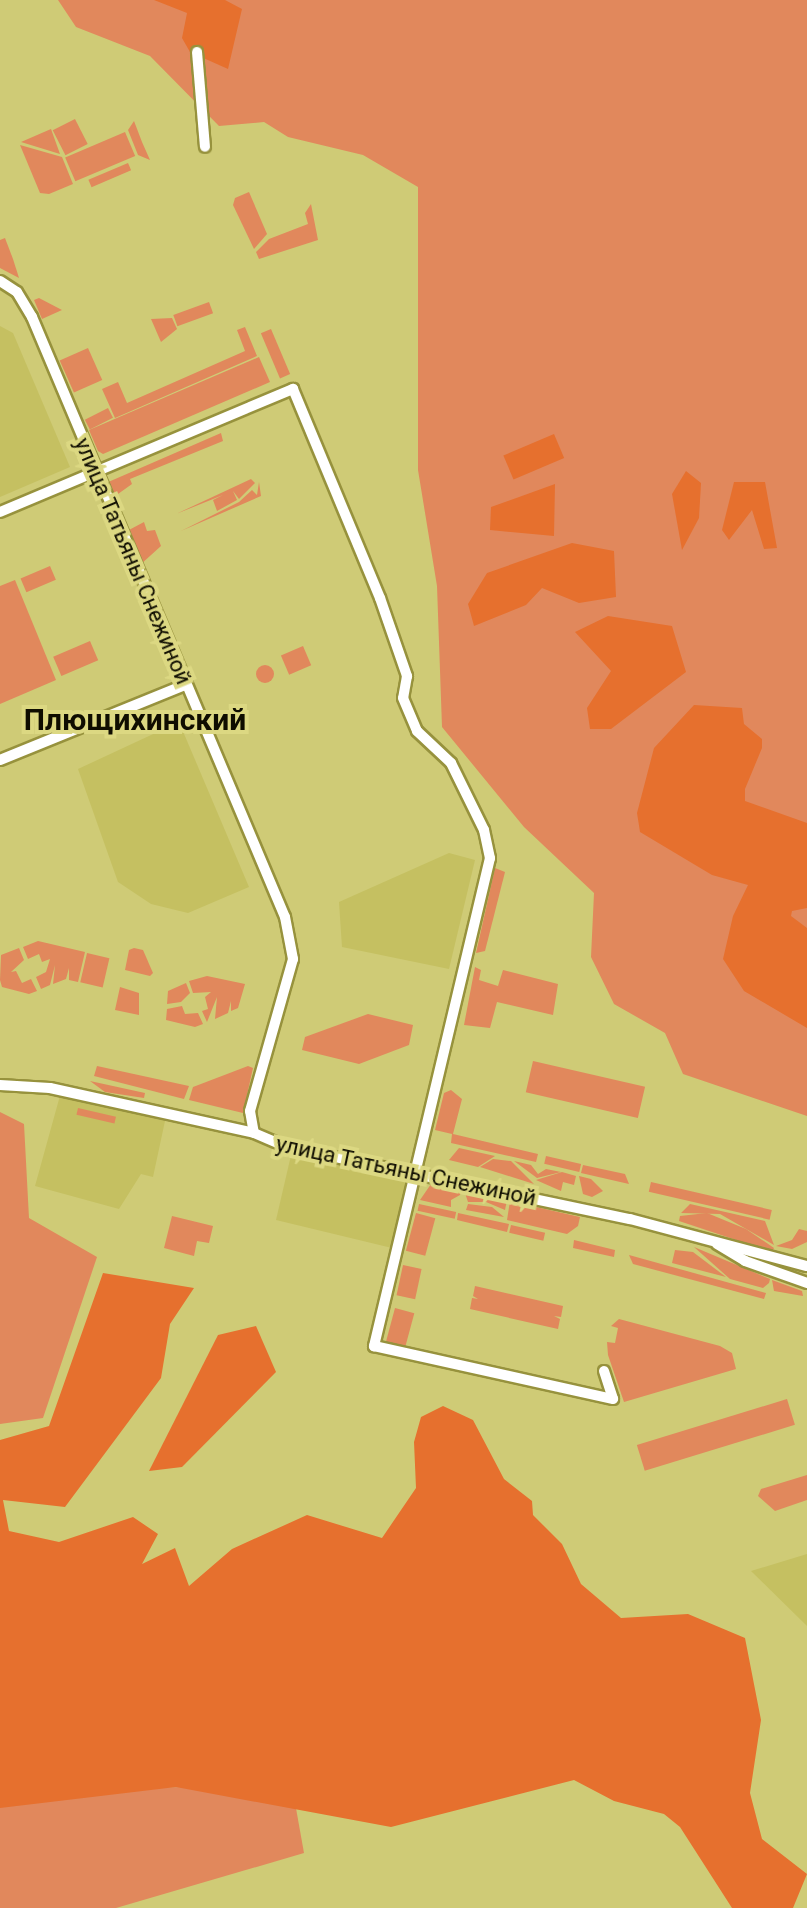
<!DOCTYPE html>
<html>
<head>
<meta charset="utf-8">
<style>
	body { margin:0 }
	#map { position:relative; width:807px; height:1908px; overflow:hidden; background:#cfcb76; font-family:Roboto,sans-serif }
	div>[style] { position:absolute }
	[style*='--x'] { left:calc(var(--x)*1px); top:calc(var(--y)*1px); width:calc(var(--w)*1px); rotate:calc(var(--a)*1deg) }
	.built>* { inset:0; background:#c5c061 }
	.green>* { inset:0; background:#e1885c; transform-origin:0 0 }
	.round { border-radius:50% }
	.forest>* { inset:0; background:#e6702e; transform-origin:0 0 }
	.roads { filter:drop-shadow(2px 0 #97923d) drop-shadow(-2px 0 #97923d) drop-shadow(0 2px #97923d) drop-shadow(0 -2px #97923d) }
	.minor>* { height:10px; margin:-5px; padding:0 5px; transform-origin:5px; border-radius:5px; background:#fff }
	span { translate:-50% -50%; white-space:nowrap; text-align:center; line-height:1.15; -webkit-text-stroke:8px #dcd882; paint-order:stroke }
	.street-label { font-size:22px; color:#0f0d00 }
	.district-label { font-size:30px; color:#0f0d00; font-weight:700 }
</style>
</head>
<body>
<div id="map">
	<div class="built">
		<i style="clip-path:polygon(0 326px,13px 333px,70px 467px,0 497px)"></i>
		<i style="clip-path:polygon(179px 722px,249px 887px,188px 913px,151px 904px,118px 882px,78px 769px)"></i>
		<i style="clip-path:polygon(449px 853px,475px 860px,449px 969px,342px 947px,339px 902px)"></i>
		<i style="clip-path:polygon(61px 1092px,152px 1112px,165px 1121px,153px 1177px,141px 1174px,119px 1209px,35px 1186px)"></i>
		<i style="clip-path:polygon(292px 1151px,402px 1174px,407px 1184px,392px 1248px,276px 1220px)"></i>
		<i style="clip-path:polygon(807px 1554px,807px 1626px,751px 1571px)"></i>
	</div>
	<div class="green">
		<i style="clip-path:polygon(58px 0,807px 0,807px 1116px,683px 1074px,665px 1033px,614px 1004px,591px 957px,594px 893px,524px 827px,442px 727px,437px 586px,418px 470px,418px 187px,363px 155px,288px 137px,264px 122px,219px 126px,150px 56px,76px 27px)"></i>
		<i style="left:75px;top:119px;width:28px;height:25px;rotate:63deg"></i>
		<i style="clip-path:polygon(134px 121px,142px 142px,150px 160px,138px 155px,128px 130px)"></i>
		<i style="clip-path:polygon(51px 129px,60px 154px,21px 142px)"></i>
		<i style="left:125px;top:132px;width:26px;height:65px;rotate:67deg"></i>
		<i style="clip-path:polygon(20px 145px,62px 157px,73px 184px,49px 194px,40px 193px)"></i>
		<i style="left:128px;top:163px;width:8px;height:43px;rotate:67deg"></i>
		<i style="clip-path:polygon(249px 192px,267px 234px,254px 249px,233px 205px,235px 198px)"></i>
		<i style="clip-path:polygon(311px 204px,318px 240px,259px 259px,256px 252px,269px 239px,308px 224px,305px 213px)"></i>
		<i style="clip-path:polygon(5px 238px,13px 259px,19px 278px,0 268px,0 240px)"></i>
		<i style="clip-path:polygon(39px 298px,62px 310px,42px 319px,34px 300px)"></i>
		<i style="left:209px;top:302px;width:12px;height:38px;rotate:70deg"></i>
		<i style="clip-path:polygon(172px 318px,177px 329px,161px 342px,151px 319px)"></i>
		<i style="clip-path:polygon(245px 327px,257px 356px,115px 418px,102px 389px,118px 382px,127px 403px,245px 351px,237px 330px)"></i>
		<i style="left:271px;top:329px;width:49px;height:11px;rotate:67deg"></i>
		<i style="left:88px;top:348px;width:35px;height:31px;rotate:66deg"></i>
		<i style="clip-path:polygon(259px 357px,270px 382px,103px 454px,98px 451px,89px 430px)"></i>
		<i style="left:108px;top:408px;width:11px;height:26px;rotate:63deg"></i>
		<i style="clip-path:polygon(221px 433px,223px 441px,130px 479px,132px 484px,111px 499px,106px 483px)"></i>
		<i style="clip-path:polygon(251px 479px,255px 483px,239px 499px,233px 491px,237px 500px,217px 511px,213px 500px,223px 495px,176px 514px)"></i>
		<i style="clip-path:polygon(259px 482px,261px 496px,181px 531px,239px 502px,252px 490px,257px 495px)"></i>
		<i style="clip-path:polygon(144px 522px,147px 531px,155px 530px,161px 546px,140px 565px,127px 531px)"></i>
		<i style="left:50px;top:566px;width:15px;height:32px;rotate:67deg"></i>
		<i style="clip-path:polygon(15px 580px,56px 680px,0 704px,0 586px)"></i>
		<i style="left:90px;top:641px;width:21px;height:40px;rotate:67deg"></i>
		<i style="left:303px;top:646px;width:21px;height:24px;rotate:67deg"></i>
		<i class="round" style="left:256px;top:665px;width:18px;height:18px"></i>
		<i style="clip-path:polygon(495px 868px,505px 872px,485px 951px,476px 953px)"></i>
		<i style="clip-path:polygon(38px 941px,85px 952px,78px 982px,69px 980px,69px 968px,66px 979px,53px 984px,55px 965px,50px 985px,41px 989px,36px 977px,46px 972px,50px 959px,42px 962px,39px 954px,28px 959px,23px 947px)"></i>
		<i style="clip-path:polygon(19px 948px,24px 960px,11px 972px,16px 971px,22px 983px,31px 979px,37px 991px,29px 994px,2px 987px,0 980px,1px 955px)"></i>
		<i style="clip-path:polygon(134px 948px,143px 950px,153px 973px,150px 976px,125px 970px,129px 950px)"></i>
		<i style="left:87px;top:953px;width:23px;height:30px;rotate:13deg"></i>
		<i style="clip-path:polygon(475px 967px,481px 970px,479px 980px,498px 986px,503px 970px,558px 984px,553px 1015px,497px 1002px,490px 1028px,464px 1025px)"></i>
		<i style="clip-path:polygon(207px 976px,245px 984px,238px 1008px,231px 1011px,231px 1001px,228px 1013px,215px 1019px,217px 997px,207px 1022px,202px 1011px,208px 1009px,205px 997px,211px 992px,193px 993px,189px 981px)"></i>
		<i style="clip-path:polygon(186px 983px,190px 993px,181px 1002px,167px 1004px,168px 991px)"></i>
		<i style="clip-path:polygon(120px 987px,139px 993px,139px 1015px,115px 1010px)"></i>
		<i style="clip-path:polygon(182px 1006px,185px 1014px,198px 1013px,203px 1024px,195px 1027px,166px 1020px,167px 1009px)"></i>
		<i style="clip-path:polygon(368px 1014px,413px 1025px,409px 1045px,359px 1064px,302px 1050px,305px 1037px)"></i>
		<i style="left:533px;top:1061px;width:115px;height:32px;rotate:13deg"></i>
		<i style="clip-path:polygon(97px 1066px,189px 1086px,184px 1099px,94px 1076px)"></i>
		<i style="clip-path:polygon(248px 1066px,253px 1068px,243px 1113px,189px 1100px,193px 1087px)"></i>
		<i style="clip-path:polygon(90px 1081px,145px 1093px,144px 1098px,105px 1092px)"></i>
		<i style="clip-path:polygon(451px 1090px,462px 1099px,453px 1134px,538px 1154px,536px 1162px,451px 1143px,452px 1134px,435px 1130px,444px 1093px)"></i>
		<i style="left:78px;top:1108px;width:39px;height:7px;rotate:13deg"></i>
		<i style="clip-path:polygon(0 1112px,24px 1124px,29px 1218px,97px 1257px,43px 1418px,0 1424px)"></i>
		<i style="clip-path:polygon(459px 1148px,495px 1156px,478px 1167px,449px 1160px)"></i>
		<i style="left:546px;top:1156px;width:36px;height:8px;rotate:13deg"></i>
		<i style="clip-path:polygon(493px 1159px,511px 1161px,534px 1184px,480px 1167px)"></i>
		<i style="clip-path:polygon(514px 1161px,531px 1165px,538px 1174px,546px 1169px,561px 1172px,537px 1178px)"></i>
		<i style="clip-path:polygon(583px 1165px,625px 1174px,629px 1184px,581px 1173px)"></i>
		<i style="clip-path:polygon(562px 1172px,576px 1176px,574px 1185px,563px 1182px,561px 1191px,536px 1180px)"></i>
		<i style="clip-path:polygon(579px 1176px,591px 1179px,603px 1191px,592px 1197px,583px 1194px)"></i>
		<i style="left:651px;top:1182px;width:124px;height:10px;rotate:13deg"></i>
		<i style="clip-path:polygon(431px 1184px,462px 1189px,460px 1195px,451px 1200px,451px 1207px,420px 1200px)"></i>
		<i style="clip-path:polygon(464px 1190px,507px 1200px,505px 1210px,486px 1202px,468px 1202px)"></i>
		<i style="clip-path:polygon(510px 1201px,580px 1217px,578px 1226px,567px 1234px,507px 1220px)"></i>
		<i style="left:419px;top:1204px;width:38px;height:7px;rotate:12deg"></i>
		<i style="clip-path:polygon(468px 1204px,492px 1207px,504px 1217px,466px 1210px)"></i>
		<i style="clip-path:polygon(690px 1204px,765px 1221px,774px 1245px,720px 1214px,681px 1213px)"></i>
		<i style="left:416px;top:1213px;width:20px;height:39px;rotate:15deg"></i>
		<i style="clip-path:polygon(458px 1213px,509px 1224px,507px 1232px,457px 1220px)"></i>
		<i style="clip-path:polygon(707px 1213px,746px 1229px,774px 1248px,772px 1252px,679px 1221px,680px 1216px)"></i>
		<i style="clip-path:polygon(172px 1216px,213px 1226px,209px 1243px,197px 1241px,194px 1256px,164px 1248px)"></i>
		<i style="left:511px;top:1225px;width:35px;height:8px;rotate:13deg"></i>
		<i style="clip-path:polygon(799px 1229px,807px 1231px,807px 1242px,792px 1249px,776px 1246px,792px 1240px)"></i>
		<i style="clip-path:polygon(574px 1240px,615px 1250px,614px 1257px,573px 1248px)"></i>
		<i style="clip-path:polygon(694px 1247px,770px 1279px,769px 1283px,763px 1288px,730px 1279px)"></i>
		<i style="clip-path:polygon(675px 1250px,693px 1252px,726px 1277px,672px 1263px)"></i>
		<i style="clip-path:polygon(629px 1255px,766px 1293px,764px 1299px,633px 1264px)"></i>
		<i style="left:403px;top:1265px;width:19px;height:31px;rotate:12deg"></i>
		<i style="clip-path:polygon(772px 1280px,802px 1291px,803px 1296px,774px 1291px)"></i>
		<i style="clip-path:polygon(475px 1286px,563px 1306px,561px 1317px,554px 1316px,560px 1319px,558px 1329px,470px 1309px,472px 1298px,478px 1299px,473px 1296px)"></i>
		<i style="left:395px;top:1308px;width:20px;height:39px;rotate:15deg"></i>
		<i style="clip-path:polygon(619px 1319px,720px 1346px,732px 1353px,736px 1369px,624px 1402px,608px 1355px,607px 1342px,615px 1343px,618px 1328px,611px 1326px)"></i>
		<i style="left:787px;top:1399px;width:27px;height:157px;rotate:73deg"></i>
		<i style="clip-path:polygon(807px 1475px,807px 1500px,775px 1511px,758px 1496px,761px 1489px)"></i>
		<i style="clip-path:polygon(292px 1786px,304px 1853px,116px 1908px,0 1908px,0 1789px)"></i>
	</div>
	<div class="forest">
		<i style="clip-path:polygon(154px 0,225px 0,242px 9px,228px 69px,190px 52px,182px 38px,187px 13px)"></i>
		<i style="left:554px;top:434px;width:26px;height:55px;rotate:67deg"></i>
		<i style="clip-path:polygon(686px 471px,701px 483px,699px 518px,682px 550px,672px 494px)"></i>
		<i style="clip-path:polygon(734px 482px,765px 482px,777px 548px,764px 549px,752px 510px,729px 540px,722px 530px)"></i>
		<i style="clip-path:polygon(555px 484px,554px 536px,490px 530px,491px 507px)"></i>
		<i style="clip-path:polygon(572px 543px,614px 551px,616px 597px,579px 603px,542px 588px,526px 605px,474px 626px,468px 604px,487px 573px)"></i>
		<i style="clip-path:polygon(608px 616px,672px 626px,686px 672px,611px 729px,590px 729px,587px 708px,611px 671px,575px 632px)"></i>
		<i style="clip-path:polygon(694px 705px,742px 708px,744px 724px,762px 739px,762px 748px,745px 789px,745px 801px,807px 823px,807px 908px,792px 911px,791px 916px,807px 928px,807px 1028px,744px 991px,723px 959px,733px 916px,748px 885px,712px 875px,640px 832px,637px 813px,654px 748px)"></i>
		<i style="clip-path:polygon(103px 1273px,194px 1288px,170px 1324px,161px 1378px,65px 1507px,3px 1500px,9px 1531px,59px 1542px,133px 1517px,158px 1534px,142px 1564px,175px 1548px,189px 1586px,232px 1549px,307px 1515px,382px 1538px,416px 1488px,414px 1442px,421px 1417px,443px 1406px,473px 1420px,504px 1479px,532px 1501px,533px 1515px,562px 1544px,581px 1584px,621px 1618px,688px 1614px,745px 1638px,761px 1720px,750px 1793px,762px 1839px,807px 1874px,793px 1908px,732px 1908px,680px 1827px,664px 1814px,614px 1801px,574px 1780px,391px 1827px,176px 1787px,0 1808px,0 1440px,49px 1426px)"></i>
		<i style="clip-path:polygon(256px 1326px,276px 1372px,182px 1467px,149px 1471px,218px 1335px)"></i>
	</div>
	<div class="roads">
		<div class="minor">
			<i style="--x:197;--y:52;--w:95;--a:85.2"></i>
			<i style="--x:0;--y:281;--w:20;--a:33"></i>
			<i style="--x:17;--y:292;--w:29;--a:59"></i>
			<i style="--x:32;--y:317;--w:651;--a:67.14"></i>
			<i style="--x:285;--y:917;--w:43;--a:79.2"></i>
			<i style="--x:293;--y:959;--w:158;--a:105.8"></i>
			<i style="--x:250;--y:1111;--w:22;--a:80"></i>
			<i style="--x:254;--y:1133;--w:36;--a:23"></i>
			<i style="--x:287;--y:1147;--w:350;--a:11.9"></i>
			<i style="--x:630;--y:1219;--w:183;--a:14.9"></i>
			<i style="--x:0;--y:512;--w:318;--a:-22.8"></i>
			<i style="--x:293;--y:389;--w:226;--a:67.4"></i>
			<i style="--x:380;--y:598;--w:83;--a:70.9"></i>
			<i style="--x:407;--y:676;--w:22;--a:100"></i>
			<i style="--x:403;--y:698;--w:36;--a:67"></i>
			<i style="--x:417;--y:731;--w:47;--a:43.3"></i>
			<i style="--x:451;--y:763;--w:75;--a:63.8"></i>
			<i style="--x:484;--y:830;--w:29;--a:78"></i>
			<i style="--x:490;--y:858;--w:502;--a:103.37"></i>
			<i style="--x:374;--y:1346;--w:245;--a:12.5"></i>
			<i style="--x:0;--y:760;--w:200;--a:-22.1"></i>
			<i style="--x:0;--y:1085;--w:50;--a:3.4"></i>
			<i style="--x:50;--y:1088;--w:209;--a:12.4"></i>
			<i style="--x:717;--y:1244;--w:33;--a:31"></i>
			<i style="--x:745;--y:1261;--w:66;--a:19.5"></i>
			<i style="--x:604;--y:1371;--w:29;--a:72"></i>
		</div>
	</div>
	<div class="street-label">
		<span style="left:133px;top:561px;rotate:67deg">улица Татьяны Снежиной</span>
		<span style="left:406px;top:1171px;rotate:12deg">улица Татьяны Снежиной</span>
	</div>
	<div class="district-label">
		<span style="left:135px;top:720px">Плющихинский</span>
	</div>
</div>
</body>
</html>
